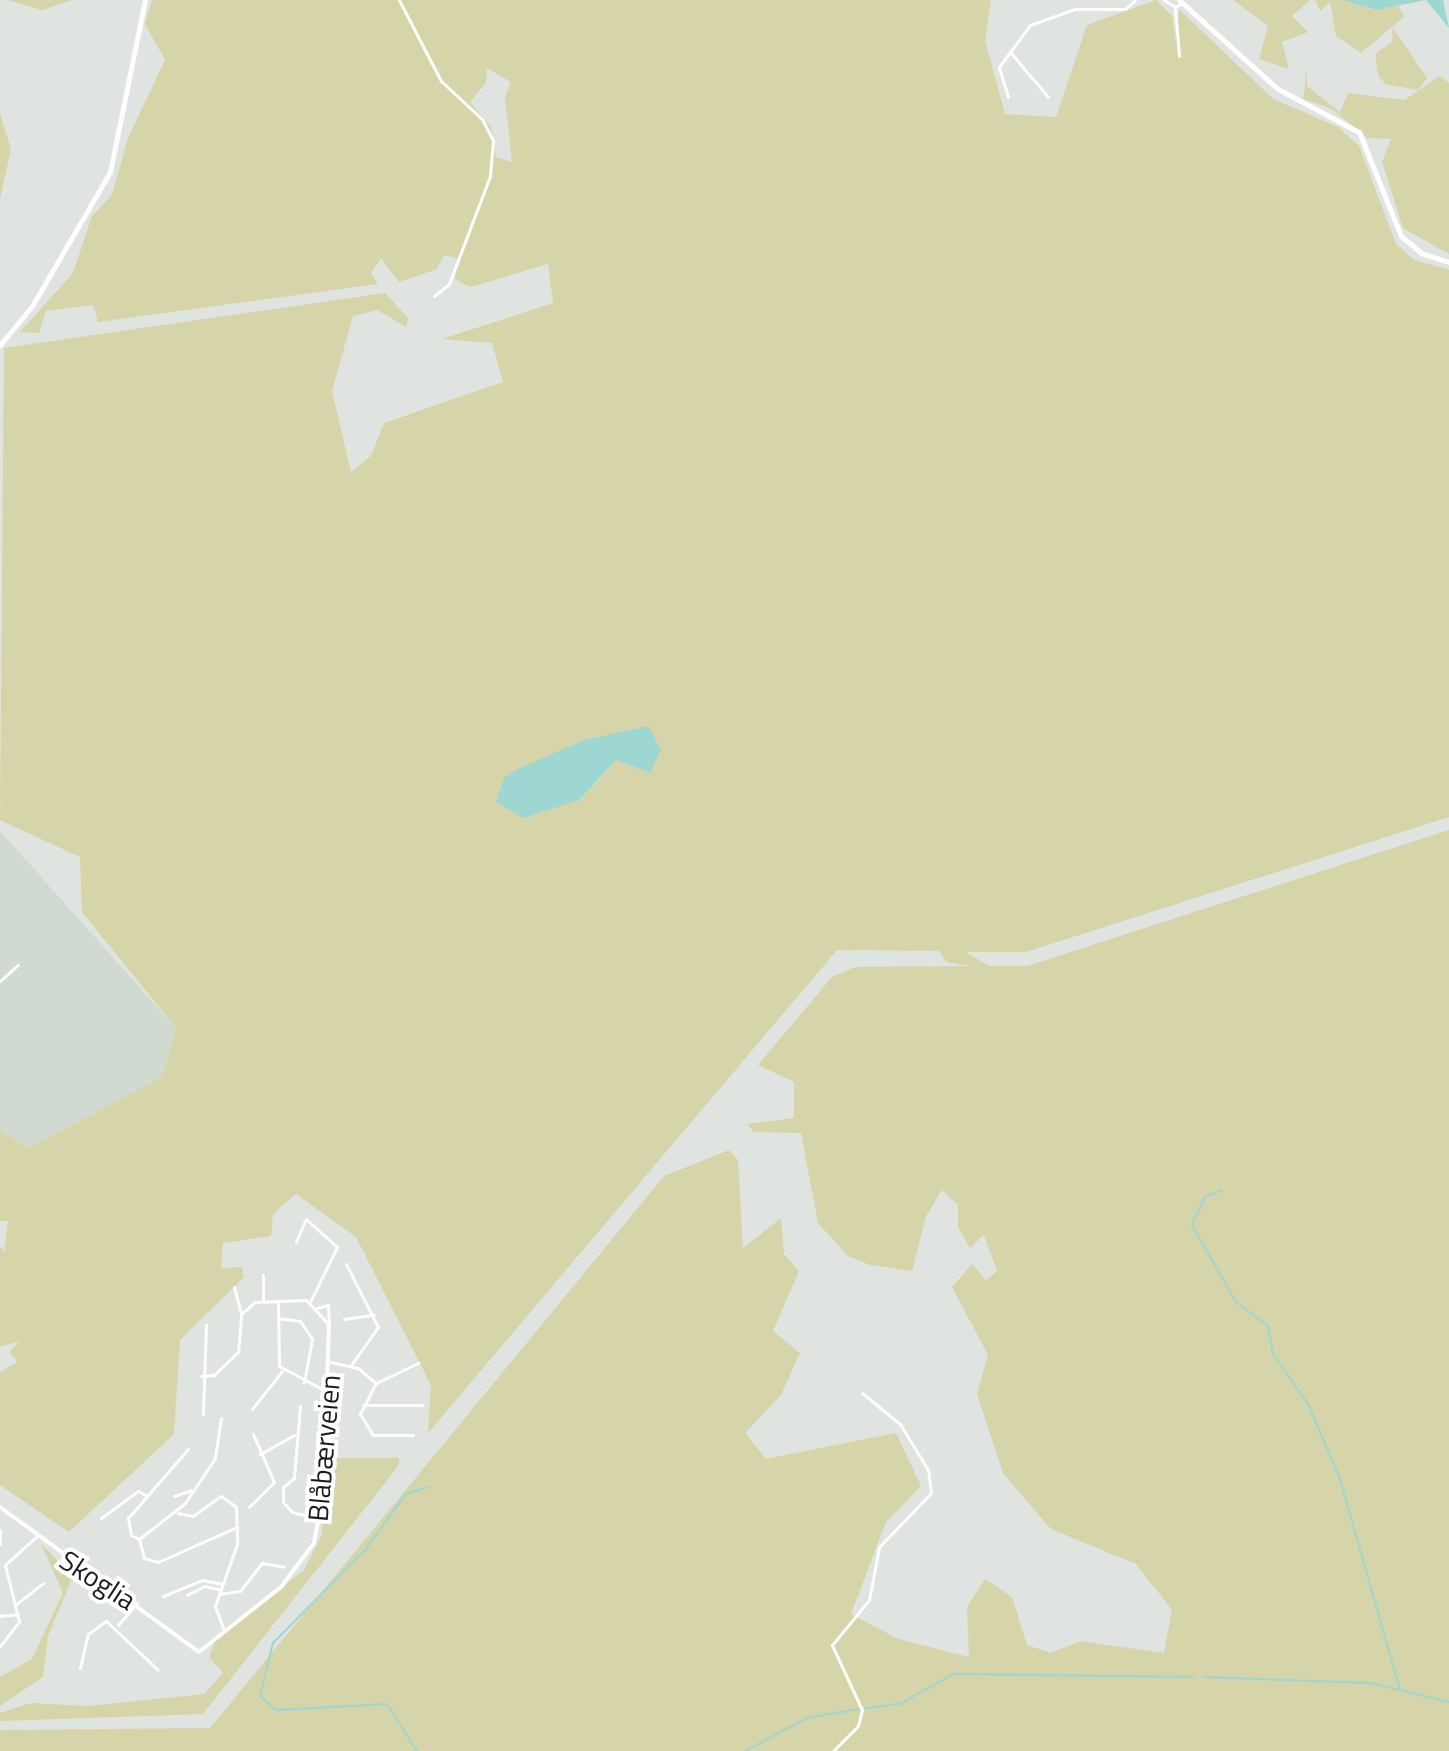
<!DOCTYPE html>
<html>
<head>
<meta charset="utf-8">
<style>
	body { margin:0 }
	#map { position:relative; width:1449px; height:1751px; overflow:hidden; background:#dfe4e0; font-family:"Titillium Web",sans-serif }
	div>[style] { position:absolute }
	[style*='--x'] { left:calc(var(--x)*1px); top:calc(var(--y)*1px); width:calc(var(--w)*1px); rotate:calc(var(--a)*1deg) }
	.built>* { inset:0; background:#d0dad1 }
	.green>* { inset:0; background:#d6d4a9 }
	.water>* { inset:0; background:#9ed6d1 }
	.stream>* { height:2px; margin:-1px; padding:0 1px; transform-origin:1px; border-radius:1px; background:#9ed6d1 }
	.minor>* { height:3px; margin:-1.5px; padding:0 1.5px; transform-origin:1.5px; border-radius:1.5px; background:#fff }
	.tertiary>* { height:4px; margin:-2px; padding:0 2px; transform-origin:2px; border-radius:2px; background:#fff }
	.secondary>* { height:5px; margin:-2.5px; padding:0 2.5px; transform-origin:2.5px; border-radius:2.5px; background:#fff }
	span { translate:-50% -50%; white-space:nowrap; text-align:center; line-height:1.15; -webkit-text-stroke:8px #fff; paint-order:stroke }
	.street-label { font-size:28px; color:#1a1b1a }
</style>
</head>
<body>
<div id="map">
	<div class="built">
		<i style="clip-path:polygon(0 831px,176px 1028px,162px 1077px,29px 1148px,0 1131px)"></i>
	</div>
	<div class="green">
		<i style="clip-path:polygon(8px 0,72px 0,42px 10px)"></i>
		<i style="clip-path:polygon(evenodd,152px 0,991px 0,985px 40px,1005px 114px,1056px 117px,1087px 25px,1156px 0,1172px 16px,1176px 44px,1179px 9px,1273px 99px,1338px 127px,1359px 146px,1396px 244px,1414px 260px,1449px 270px,1449px 817px,1026px 952px,966px 952px,989px 966px,1027px 966px,1449px 830px,1449px 1751px,0 1751px,0 1730px,210px 1728px,664px 1176px,729px 1150px,738px 1160px,743px 1248px,781px 1218px,784px 1254px,799px 1271px,773px 1331px,800px 1353px,781px 1395px,745px 1433px,766px 1459px,896px 1433px,921px 1486px,886px 1522px,851px 1614px,898px 1639px,969px 1657px,967px 1607px,985px 1579px,1012px 1597px,1027px 1645px,1051px 1653px,1080px 1641px,1164px 1653px,1172px 1610px,1136px 1564px,1051px 1529px,1003px 1473px,977px 1394px,988px 1355px,952px 1287px,972px 1264px,986px 1280px,997px 1271px,984px 1235px,970px 1248px,958px 1227px,958px 1205px,942px 1190px,926px 1216px,912px 1271px,870px 1265px,848px 1256px,818px 1223px,801px 1133px,753px 1132px,748px 1124px,794px 1118px,794px 1082px,758px 1065px,832px 977px,855px 967px,970px 966px,947px 962px,939px 951px,837px 950px,428px 1433px,431px 1385px,356px 1237px,296px 1194px,273px 1214px,271px 1236px,223px 1243px,221px 1268px,242px 1267px,244px 1277px,180px 1340px,174px 1434px,69px 1532px,0 1485px,0 1372px,17px 1362px,10px 1352px,19px 1342px,0 1346px,0 1246px,4px 1252px,8px 1221px,0 1221px,0 1131px,29px 1148px,162px 1077px,176px 1028px,82px 912px,80px 857px,0 820px,4px 348px,385px 293px,408px 318px,406px 327px,377px 310px,353px 316px,332px 391px,351px 472px,371px 456px,384px 423px,503px 382px,492px 343px,442px 339px,553px 303px,548px 264px,470px 287px,455px 279px,458px 258px,444px 255px,437px 269px,399px 282px,381px 258px,371px 273px,378px 284px,98px 322px,93px 305px,46px 311px,39px 333px,20px 332px,73px 273px,92px 216px,112px 195px,128px 138px,165px 60px,145px 24px,152px 0,487px 68px,511px 82px,505px 98px,512px 162px,496px 157px,491px 127px,470px 102px,486px 83px,487px 68px,152px 0,638px 727px,639px 769px,616px 760px,595px 784px,523px 818px,506px 808px,638px 727px)"></i>
		<i style="clip-path:polygon(1233px 0,1310px 0,1292px 16px,1308px 32px,1282px 42px,1289px 69px,1259px 59px,1268px 26px)"></i>
		<i style="clip-path:polygon(1315px 0,1343px 0,1374px 10px,1399px 6px,1404px 17px,1361px 53px,1336px 36px,1330px 2px,1320px 11px)"></i>
		<i style="clip-path:polygon(1393px 28px,1427px 78px,1418px 90px,1385px 84px,1378px 75px,1375px 54px,1392px 42px)"></i>
		<i style="clip-path:polygon(1307px 69px,1307px 86px,1340px 112px,1348px 93px,1404px 100px,1440px 76px,1449px 83px,1449px 254px,1403px 228px,1382px 162px,1391px 139px,1367px 138px,1332px 109px,1303px 99px)"></i>
		<i style="clip-path:polygon(0 114px,11px 149px,0 199px)"></i>
		<i style="clip-path:polygon(328px 1458px,399px 1458px,399px 1465px,203px 1714px,0 1721px,0 1713px,31px 1703px,88px 1706px,205px 1694px,223px 1672px,209px 1658px,216px 1639px,304px 1570px,322px 1535px)"></i>
		<i style="clip-path:polygon(41px 1544px,73px 1576px,48px 1636px,43px 1677px,0 1706px,0 1677px,32px 1659px,63px 1593px)"></i>
	</div>
	<div class="water">
		<i style="clip-path:polygon(1343px 0,1443px 0,1449px 28px,1426px 0,1376px 10px)"></i>
		<i style="clip-path:polygon(648px 726px,661px 750px,650px 773px,616px 760px,579px 800px,523px 818px,496px 802px,504px 778px,516px 770px,584px 740px)"></i>
	</div>
	<div class="stream">
		<i style="--x:1221;--y:1190;--w:17;--a:156"></i>
		<i style="--x:1205;--y:1197;--w:31;--a:115"></i>
		<i style="--x:1192;--y:1225;--w:89;--a:60.3"></i>
		<i style="--x:1236;--y:1302;--w:40;--a:37"></i>
		<i style="--x:1268;--y:1326;--w:28;--a:80"></i>
		<i style="--x:1273;--y:1354;--w:61;--a:55"></i>
		<i style="--x:1308;--y:1404;--w:82;--a:66.9"></i>
		<i style="--x:1340;--y:1479;--w:219;--a:74.1"></i>
		<i style="--x:1205;--y:1677;--w:166;--a:2.1"></i>
		<i style="--x:1371;--y:1683;--w:80;--a:13.7"></i>
		<i style="--x:866;--y:1708;--w:34;--a:-7"></i>
		<i style="--x:900;--y:1704;--w:61;--a:-29.5"></i>
		<i style="--x:953;--y:1674;--w:241;--a:0.7"></i>
		<i style="--x:417;--y:1751;--w:56;--a:-122.6"></i>
		<i style="--x:387;--y:1704;--w:111;--a:176.9"></i>
		<i style="--x:276;--y:1710;--w:21;--a:-139"></i>
		<i style="--x:260;--y:1696;--w:55;--a:-76.2"></i>
		<i style="--x:273;--y:1643;--w:131;--a:-45.3"></i>
		<i style="--x:365;--y:1550;--w:69;--a:-53.8"></i>
		<i style="--x:406;--y:1494;--w:23;--a:-18"></i>
		<i style="--x:745;--y:1751;--w:70;--a:-28"></i>
		<i style="--x:807;--y:1718;--w:53;--a:-9.8"></i>
	</div>
	<div class="minor">
		<i style="--x:399;--y:0;--w:91;--a:62.6"></i>
		<i style="--x:441;--y:81;--w:56;--a:42.8"></i>
		<i style="--x:482;--y:119;--w:25;--a:63"></i>
		<i style="--x:493;--y:141;--w:35;--a:95"></i>
		<i style="--x:490;--y:176;--w:116;--a:110.8"></i>
		<i style="--x:449;--y:284;--w:19;--a:141"></i>
		<i style="--x:1164;--y:0;--w:13;--a:32"></i>
		<i style="--x:1175;--y:7;--w:8;--a:-30"></i>
		<i style="--x:1175;--y:7;--w:49;--a:85.3"></i>
		<i style="--x:1011;--y:53;--w:57;--a:49.9"></i>
		<i style="--x:1008;--y:97;--w:31;--a:-107"></i>
		<i style="--x:999;--y:67;--w:52;--a:-53.6"></i>
		<i style="--x:1030;--y:25;--w:48;--a:-19.6"></i>
		<i style="--x:1075;--y:9;--w:50;--a:0"></i>
		<i style="--x:1125;--y:9;--w:13;--a:-42"></i>
		<i style="--x:0;--y:981;--w:24;--a:-42"></i>
		<i style="--x:296;--y:1242;--w:25;--a:-67"></i>
		<i style="--x:306;--y:1219;--w:42;--a:42.1"></i>
		<i style="--x:337;--y:1247;--w:61;--a:116.1"></i>
		<i style="--x:346;--y:1264;--w:71;--a:63.1"></i>
		<i style="--x:378;--y:1327;--w:47;--a:125.4"></i>
		<i style="--x:234;--y:1287;--w:28;--a:75"></i>
		<i style="--x:263;--y:1301;--w:26;--a:-90"></i>
		<i style="--x:278;--y:1302;--w:64;--a:89.1"></i>
		<i style="--x:279;--y:1366;--w:53;--a:28"></i>
		<i style="--x:317;--y:1308;--w:11;--a:-15"></i>
		<i style="--x:328;--y:1305;--w:19;--a:87"></i>
		<i style="--x:278;--y:1318;--w:22;--a:8"></i>
		<i style="--x:300;--y:1321;--w:22;--a:56"></i>
		<i style="--x:312;--y:1339;--w:44;--a:100.5"></i>
		<i style="--x:344;--y:1319;--w:30;--a:-8"></i>
		<i style="--x:331;--y:1362;--w:28;--a:13"></i>
		<i style="--x:358;--y:1368;--w:23;--a:40"></i>
		<i style="--x:201;--y:1376;--w:13;--a:-4"></i>
		<i style="--x:214;--y:1375;--w:33;--a:-44"></i>
		<i style="--x:238;--y:1352;--w:38;--a:-85"></i>
		<i style="--x:241;--y:1314;--w:18;--a:-41"></i>
		<i style="--x:255;--y:1302;--w:51;--a:-2.2"></i>
		<i style="--x:306;--y:1300;--w:34;--a:47"></i>
		<i style="--x:363;--y:1405;--w:59;--a:0"></i>
		<i style="--x:300;--y:1406;--w:72;--a:94.8"></i>
		<i style="--x:294;--y:1478;--w:14;--a:141"></i>
		<i style="--x:283;--y:1487;--w:15;--a:90"></i>
		<i style="--x:283;--y:1502;--w:13;--a:48"></i>
		<i style="--x:292;--y:1512;--w:30;--a:14"></i>
		<i style="--x:252;--y:1409;--w:48;--a:-51.7"></i>
		<i style="--x:203;--y:1414;--w:89;--a:-88.1"></i>
		<i style="--x:413;--y:1435;--w:40;--a:180"></i>
		<i style="--x:373;--y:1435;--w:25;--a:-122"></i>
		<i style="--x:360;--y:1414;--w:35;--a:-63"></i>
		<i style="--x:376;--y:1383;--w:47;--a:-25.5"></i>
		<i style="--x:188;--y:1449;--w:91;--a:131"></i>
		<i style="--x:128;--y:1518;--w:17;--a:80"></i>
		<i style="--x:131;--y:1535;--w:9;--a:27"></i>
		<i style="--x:139;--y:1539;--w:58;--a:-38"></i>
		<i style="--x:185;--y:1503;--w:54;--a:-56.3"></i>
		<i style="--x:215;--y:1458;--w:40;--a:-81.5"></i>
		<i style="--x:260;--y:1454;--w:39;--a:-29"></i>
		<i style="--x:174;--y:1496;--w:18;--a:-19"></i>
		<i style="--x:249;--y:1507;--w:35;--a:-45"></i>
		<i style="--x:274;--y:1482;--w:52;--a:-113.6"></i>
		<i style="--x:178;--y:1513;--w:15;--a:11"></i>
		<i style="--x:193;--y:1516;--w:34;--a:-36"></i>
		<i style="--x:221;--y:1496;--w:19;--a:36"></i>
		<i style="--x:236;--y:1507;--w:37;--a:88"></i>
		<i style="--x:237;--y:1544;--w:66;--a:109.5"></i>
		<i style="--x:215;--y:1606;--w:23;--a:70"></i>
		<i style="--x:101;--y:1518;--w:46;--a:-36.1"></i>
		<i style="--x:138;--y:1491;--w:10;--a:29"></i>
		<i style="--x:0;--y:1530;--w:14;--a:90"></i>
		<i style="--x:139;--y:1539;--w:20;--a:75"></i>
		<i style="--x:144;--y:1558;--w:15;--a:16"></i>
		<i style="--x:158;--y:1562;--w:86;--a:-23.9"></i>
		<i style="--x:219;--y:1594;--w:21;--a:-8"></i>
		<i style="--x:240;--y:1591;--w:36;--a:-52"></i>
		<i style="--x:262;--y:1563;--w:22;--a:10"></i>
		<i style="--x:187;--y:1595;--w:19;--a:-28"></i>
		<i style="--x:204;--y:1586;--w:17;--a:13"></i>
		<i style="--x:163;--y:1596;--w:42;--a:-22.3"></i>
		<i style="--x:202;--y:1580;--w:21;--a:11"></i>
		<i style="--x:15;--y:1605;--w:36;--a:-38"></i>
		<i style="--x:0;--y:1616;--w:18;--a:-6"></i>
		<i style="--x:118;--y:1625;--w:29;--a:-49"></i>
		<i style="--x:0;--y:1646;--w:31;--a:-52"></i>
		<i style="--x:19;--y:1622;--w:59;--a:-103.8"></i>
		<i style="--x:5;--y:1565;--w:45;--a:-42.3"></i>
		<i style="--x:80;--y:1668;--w:35;--a:-77"></i>
		<i style="--x:88;--y:1634;--w:22;--a:-36"></i>
		<i style="--x:106;--y:1621;--w:71;--a:43.3"></i>
		<i style="--x:833;--y:1751;--w:35;--a:-45"></i>
		<i style="--x:858;--y:1726;--w:16;--a:-76"></i>
		<i style="--x:862;--y:1710;--w:72;--a:-114.8"></i>
		<i style="--x:832;--y:1645;--w:58;--a:-50.6"></i>
		<i style="--x:869;--y:1600;--w:54;--a:-79.3"></i>
		<i style="--x:879;--y:1547;--w:75;--a:-46.1"></i>
		<i style="--x:931;--y:1493;--w:23;--a:-97"></i>
		<i style="--x:928;--y:1470;--w:54;--a:-121.3"></i>
		<i style="--x:900;--y:1424;--w:49;--a:-140.8"></i>
	</div>
	<div class="tertiary">
		<i style="--x:0;--y:1507;--w:246;--a:36.1"></i>
		<i style="--x:199;--y:1652;--w:105;--a:-38.4"></i>
		<i style="--x:281;--y:1587;--w:55;--a:-53.1"></i>
		<i style="--x:314;--y:1543;--w:48;--a:-79.2"></i>
		<i style="--x:323;--y:1496;--w:171;--a:-88"></i>
	</div>
	<div class="secondary">
		<i style="--x:1179;--y:0;--w:133;--a:42"></i>
		<i style="--x:1278;--y:89;--w:92;--a:28"></i>
		<i style="--x:1359;--y:132;--w:112;--a:68"></i>
		<i style="--x:1401;--y:236;--w:26;--a:40"></i>
		<i style="--x:1421;--y:253;--w:29;--a:18"></i>
		<i style="--x:0;--y:345;--w:50;--a:-50.6"></i>
		<i style="--x:32;--y:306;--w:155;--a:-59.8"></i>
		<i style="--x:110;--y:172;--w:176;--a:-78.5"></i>
	</div>
	<div class="street-label">
		<span style="left:324px;top:1448px;rotate:-85deg">Blåbærveien</span>
		<span style="left:98px;top:1580px;rotate:33deg">Skoglia</span>
	</div>
</div>
</body>
</html>
